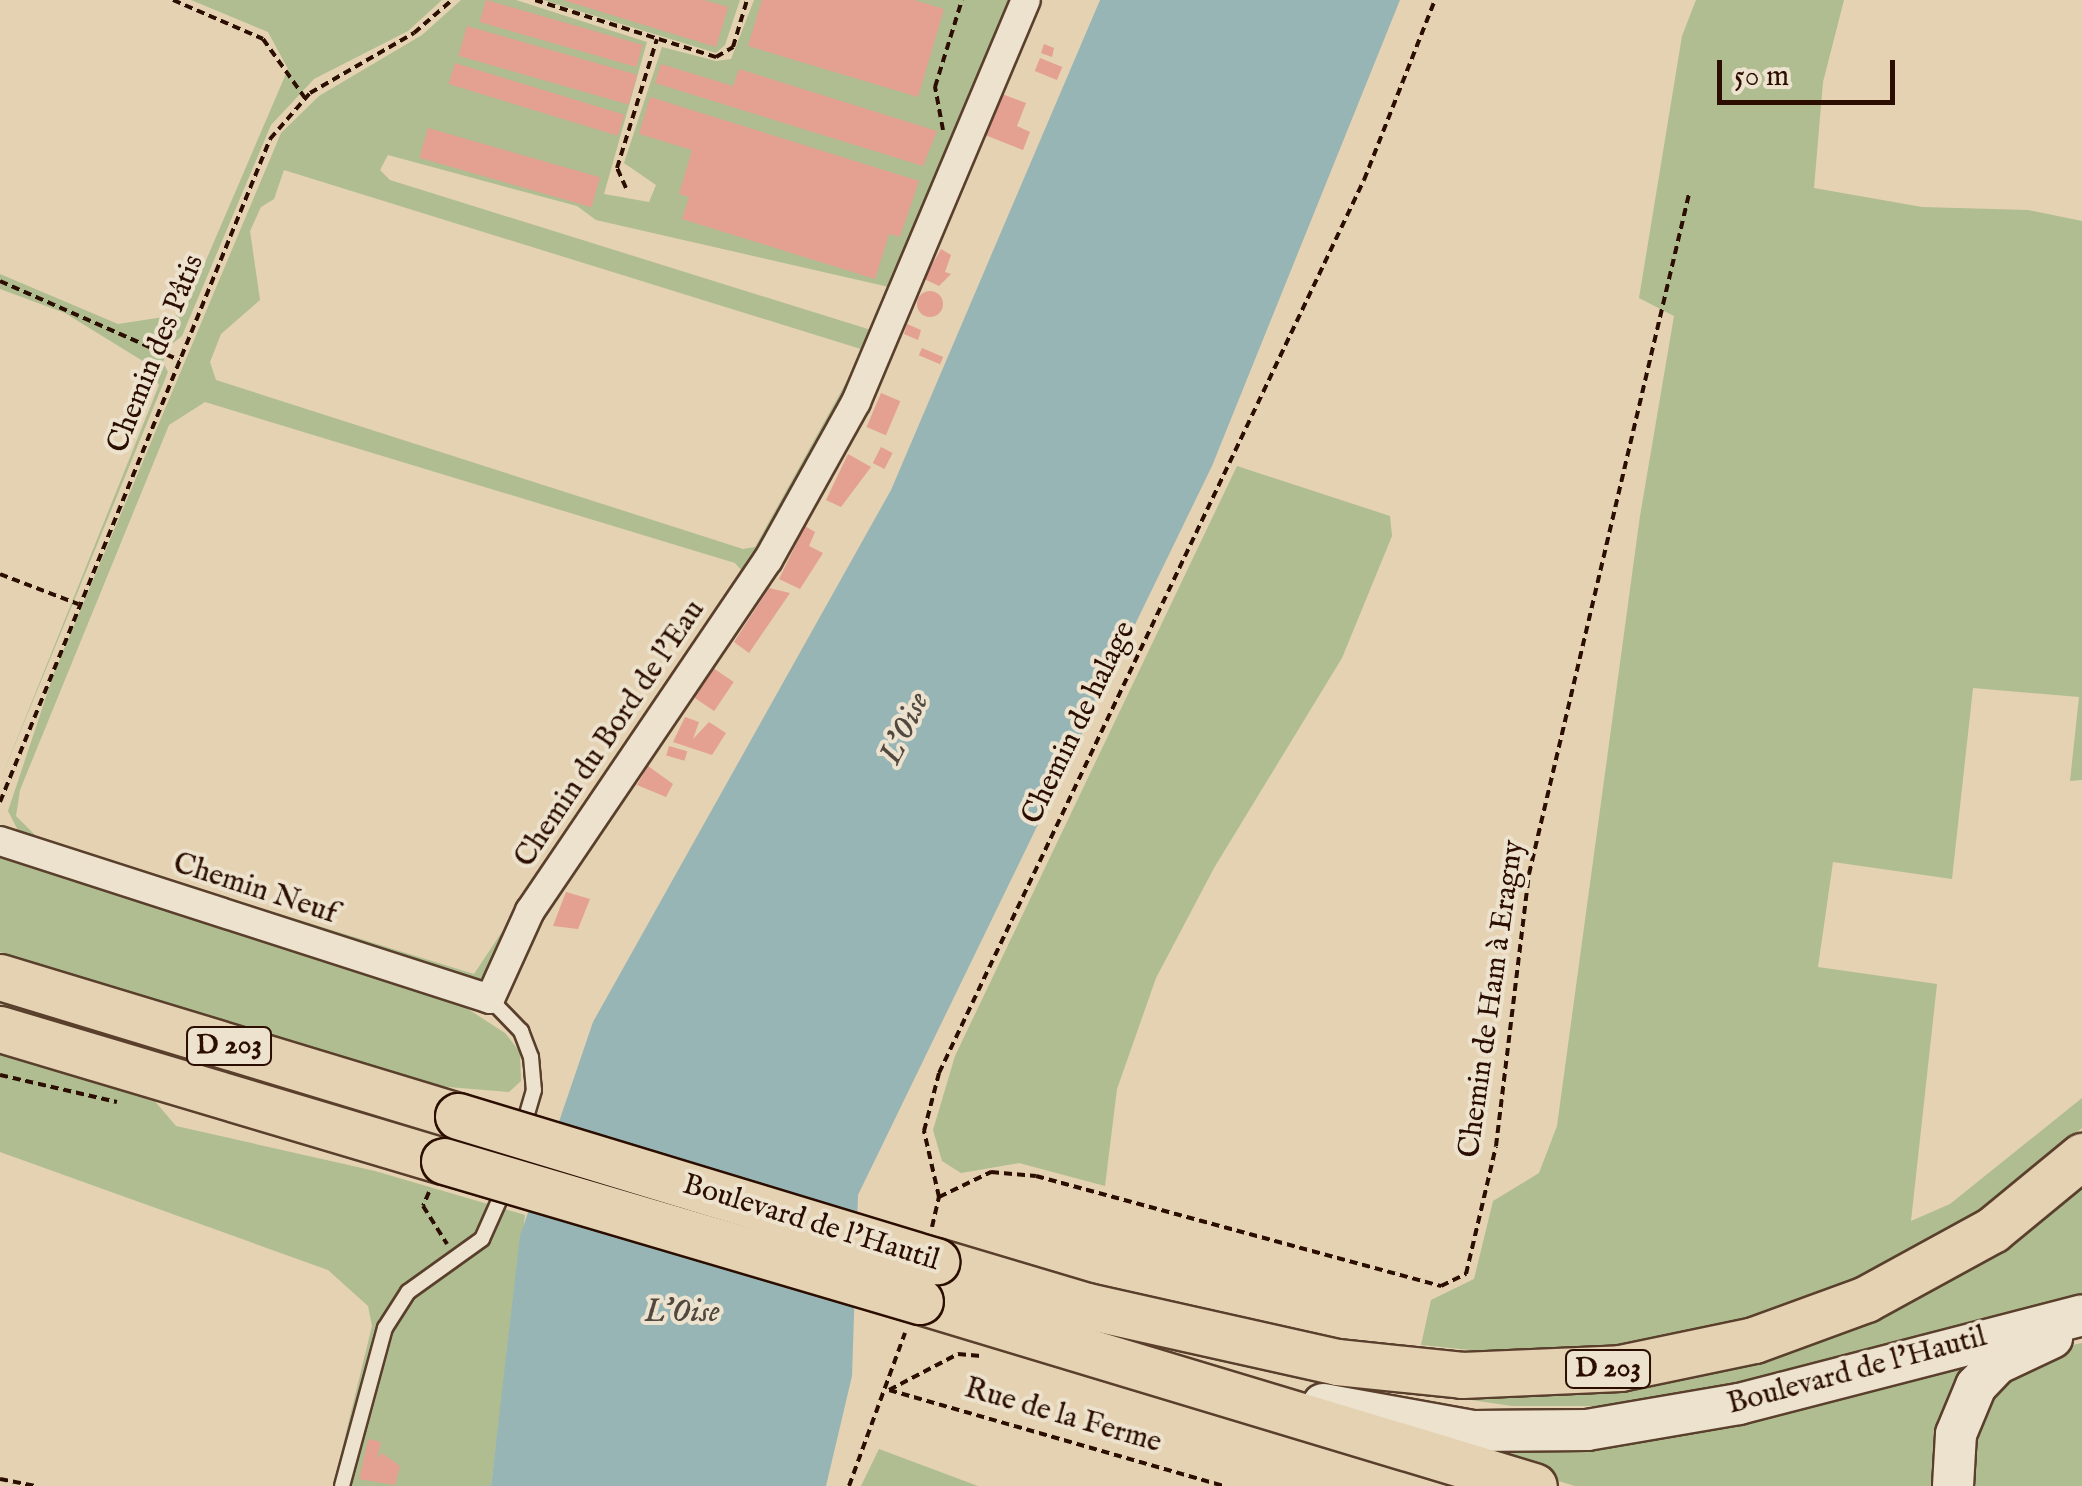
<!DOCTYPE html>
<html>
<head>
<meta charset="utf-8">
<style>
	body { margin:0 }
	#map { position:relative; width:2082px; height:1486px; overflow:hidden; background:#e4d2b2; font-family:"IM FELL English",serif }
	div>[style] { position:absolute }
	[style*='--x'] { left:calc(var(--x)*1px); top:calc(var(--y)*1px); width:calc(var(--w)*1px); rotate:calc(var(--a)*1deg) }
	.green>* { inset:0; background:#afbd90 }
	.water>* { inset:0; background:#98b5b6 }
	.building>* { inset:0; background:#e4a090; transform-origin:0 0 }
	.round { border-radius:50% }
	.path>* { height:4px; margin-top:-2px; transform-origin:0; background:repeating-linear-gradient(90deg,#2b0e00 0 8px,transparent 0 13px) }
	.roads { filter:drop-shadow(2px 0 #593f2c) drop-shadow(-2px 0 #593f2c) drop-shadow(0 2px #593f2c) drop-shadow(0 -2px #593f2c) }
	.lane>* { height:14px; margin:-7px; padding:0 7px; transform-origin:7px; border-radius:7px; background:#ede2cd }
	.street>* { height:28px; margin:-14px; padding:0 14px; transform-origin:14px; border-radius:14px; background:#ede2cd }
	.secondary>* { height:40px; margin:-20px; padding:0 20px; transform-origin:20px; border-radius:20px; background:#ede2cd }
	.primary>* { height:45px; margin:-22.5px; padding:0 22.5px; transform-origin:22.5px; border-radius:22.5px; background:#e4d2b2 }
	.bridges { filter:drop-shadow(2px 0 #2b0e00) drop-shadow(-2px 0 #2b0e00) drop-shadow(0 2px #2b0e00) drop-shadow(0 -2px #2b0e00) }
	.primary-bridge>* { height:45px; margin:-22.5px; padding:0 22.5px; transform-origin:22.5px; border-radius:22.5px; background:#e4d2b2 }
	span { translate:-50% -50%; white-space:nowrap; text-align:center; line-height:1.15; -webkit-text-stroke:8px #ede2cd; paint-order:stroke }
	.shield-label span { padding:2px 8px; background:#ede2cd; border:2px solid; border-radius:8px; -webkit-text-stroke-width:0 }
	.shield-label { font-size:28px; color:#2b0e00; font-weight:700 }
	.street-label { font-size:30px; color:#2b0e00 }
	.water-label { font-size:32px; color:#514840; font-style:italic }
	.scale { position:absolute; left:1717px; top:60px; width:178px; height:45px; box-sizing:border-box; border:5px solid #2b0e00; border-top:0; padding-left:12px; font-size:30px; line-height:35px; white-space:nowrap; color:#2b0e00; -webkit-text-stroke:8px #ede2cd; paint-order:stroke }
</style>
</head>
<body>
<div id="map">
	<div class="green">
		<i style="clip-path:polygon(191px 0,442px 0,408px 31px,314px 79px,271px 125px,182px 336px,168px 347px,163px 362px,168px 372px,0 781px,159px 385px,146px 363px,65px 313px,0 289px,0 274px,118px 324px,183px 314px,288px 69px,268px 32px)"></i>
		<i style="clip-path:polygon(evenodd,461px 0,516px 0,647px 42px,604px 194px,649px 202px,656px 185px,624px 163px,662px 47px,716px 61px,731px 59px,754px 0,1013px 0,955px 128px,936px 202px,843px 418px,479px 981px,23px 840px,8px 811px,54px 673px,281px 133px,319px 96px,422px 35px,461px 0,388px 155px,577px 206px,596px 220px,889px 287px,871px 330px,390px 180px,380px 170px,388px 155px,461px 0,284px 170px,864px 350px,755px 547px,743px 549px,216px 380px,210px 362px,221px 334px,260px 300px,250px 231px,261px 207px,274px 199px,284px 170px,461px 0,205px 402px,735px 563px,742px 571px,474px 974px,40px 840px,16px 816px,20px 790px,169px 425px,205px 402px)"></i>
		<i style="clip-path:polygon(543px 0,740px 0,725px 45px,716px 53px)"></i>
		<i style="clip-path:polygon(1696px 0,1844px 0,1823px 82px,1814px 188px,1922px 207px,2028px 210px,2082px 221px,2082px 780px,2070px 781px,2079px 697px,1973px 688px,1952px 879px,1833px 862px,1818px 967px,1937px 984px,1911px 1221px,1950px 1204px,2082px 1098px,2082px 1128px,1969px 1220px,1910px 1256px,1794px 1310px,1657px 1345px,1509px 1354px,1421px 1345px,1431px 1300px,1474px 1279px,1493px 1201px,1539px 1173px,1557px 1126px,1640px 516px,1674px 316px,1639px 298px,1682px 36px)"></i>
		<i style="clip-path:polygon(1237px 466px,1390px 516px,1392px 536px,1342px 658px,1214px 868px,1156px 978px,1117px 1089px,1105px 1186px,1019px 1163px,961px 1173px,942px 1161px,933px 1130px,955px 1056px)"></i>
		<i style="clip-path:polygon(0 854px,457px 1002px,505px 1033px,520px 1052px,521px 1081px,509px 1092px,436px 1086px,0 952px)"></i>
		<i style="clip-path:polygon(0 996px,150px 1042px,149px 1048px,0 1005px)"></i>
		<i style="clip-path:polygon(0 1045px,147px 1092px,176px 1126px,375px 1171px,525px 1215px,491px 1486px,333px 1486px,372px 1326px,368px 1306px,328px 1270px,0 1152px)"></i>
		<i style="clip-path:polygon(2082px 1177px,2082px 1298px,1755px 1385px,1626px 1406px,1512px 1406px,1362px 1384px,1658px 1377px)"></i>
		<i style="clip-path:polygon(2082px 1343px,2082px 1486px,1965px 1486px,1982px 1401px,2041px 1352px)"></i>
		<i style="clip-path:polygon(1964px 1359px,1973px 1370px,1940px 1486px,1575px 1486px,1447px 1447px)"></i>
		<i style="clip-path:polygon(879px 1449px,978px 1486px,861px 1486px)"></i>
	</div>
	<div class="water">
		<i style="clip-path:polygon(1100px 0,1400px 0,1212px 466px,858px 1195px,852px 1376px,826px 1486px,491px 1486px,520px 1236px,593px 1022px,891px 490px)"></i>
	</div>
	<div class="building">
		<i style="left:486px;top:0;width:163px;height:23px;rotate:16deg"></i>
		<i style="clip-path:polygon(563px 0,704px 0,728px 7px,716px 47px)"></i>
		<i style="clip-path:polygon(762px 0,914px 0,944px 9px,918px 97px,748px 46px)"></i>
		<i style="left:467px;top:26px;width:177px;height:31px;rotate:16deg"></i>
		<i style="clip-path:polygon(1044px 44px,1054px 48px,1052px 57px,1041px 53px)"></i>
		<i style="left:1040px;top:58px;width:24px;height:14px;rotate:22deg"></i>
		<i style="left:455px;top:63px;width:177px;height:22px;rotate:17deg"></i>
		<i style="clip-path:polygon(661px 64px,733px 86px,739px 69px,937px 131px,923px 166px,655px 83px)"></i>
		<i style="clip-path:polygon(1002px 94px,1026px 103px,1017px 126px,1030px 132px,1023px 150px,985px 135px)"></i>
		<i style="clip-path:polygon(650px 97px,919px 181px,900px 237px,889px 234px,875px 279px,682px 219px,689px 197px,679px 194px,692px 150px,639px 134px)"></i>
		<i style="left:428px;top:128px;width:179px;height:31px;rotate:16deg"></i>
		<i style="clip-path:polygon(941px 249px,951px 255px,945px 272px,951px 274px,939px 286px,924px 279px)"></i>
		<i class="round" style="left:917px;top:291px;width:26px;height:26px"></i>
		<i style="clip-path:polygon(907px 324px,921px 330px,918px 340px,904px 334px)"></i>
		<i style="left:922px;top:348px;width:23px;height:8px;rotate:23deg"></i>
		<i style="left:881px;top:393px;width:21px;height:37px;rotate:23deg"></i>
		<i style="left:881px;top:447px;width:13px;height:18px;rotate:27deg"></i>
		<i style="clip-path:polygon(848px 454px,871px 467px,841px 507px,826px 500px)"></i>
		<i style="clip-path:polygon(805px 526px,815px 532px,809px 546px,823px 553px,800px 589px,779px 579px)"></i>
		<i style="clip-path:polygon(769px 588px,790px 593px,749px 653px,734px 642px)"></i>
		<i style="left:713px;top:668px;width:25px;height:35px;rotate:34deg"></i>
		<i style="clip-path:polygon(685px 717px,699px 722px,693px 739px,709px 722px,726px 733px,712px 755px,673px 742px)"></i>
		<i style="left:669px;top:746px;width:19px;height:10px;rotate:16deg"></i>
		<i style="clip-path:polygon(648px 766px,673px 784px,666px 797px,637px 785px)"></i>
		<i style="clip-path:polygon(566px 892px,590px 899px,578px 929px,553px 926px)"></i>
		<i style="clip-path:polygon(368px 1439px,381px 1442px,377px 1459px,382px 1453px,400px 1466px,395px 1485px,359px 1479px)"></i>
	</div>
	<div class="path">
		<i style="--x:173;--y:0;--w:98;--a:23.4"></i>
		<i style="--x:263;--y:39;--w:72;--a:54.6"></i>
		<i style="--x:535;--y:0;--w:190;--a:17.5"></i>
		<i style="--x:716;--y:57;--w:20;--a:-30"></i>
		<i style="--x:733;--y:47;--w:49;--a:-73.4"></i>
		<i style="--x:943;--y:130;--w:44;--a:-100.5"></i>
		<i style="--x:935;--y:87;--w:91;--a:-72.8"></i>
		<i style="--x:626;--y:188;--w:22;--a:-114"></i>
		<i style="--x:617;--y:168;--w:135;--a:-72.8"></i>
		<i style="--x:0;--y:281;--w:196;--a:23.8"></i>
		<i style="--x:0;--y:574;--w:84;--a:21"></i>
		<i style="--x:0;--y:802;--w:716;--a:-67.84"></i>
		<i style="--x:270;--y:139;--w:61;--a:-49"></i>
		<i style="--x:310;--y:93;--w:120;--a:-30"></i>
		<i style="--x:414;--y:33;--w:50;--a:-41"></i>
		<i style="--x:0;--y:1075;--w:120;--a:13"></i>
		<i style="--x:429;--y:1192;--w:15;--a:113"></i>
		<i style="--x:423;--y:1206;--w:45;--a:57.7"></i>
		<i style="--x:939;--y:1197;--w:58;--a:-25.7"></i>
		<i style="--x:991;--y:1172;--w:45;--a:5.1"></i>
		<i style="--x:1036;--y:1176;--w:420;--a:15.2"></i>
		<i style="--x:1441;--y:1286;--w:28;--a:-26"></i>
		<i style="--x:1466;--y:1274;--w:131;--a:-76.8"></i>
		<i style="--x:1496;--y:1146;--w:274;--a:-83.1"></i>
		<i style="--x:1529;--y:874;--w:699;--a:-76.76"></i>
		<i style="--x:932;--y:1227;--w:31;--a:-77"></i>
		<i style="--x:939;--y:1197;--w:68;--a:-102.8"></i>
		<i style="--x:924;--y:1131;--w:60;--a:-75.5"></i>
		<i style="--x:939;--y:1073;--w:989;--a:-64.55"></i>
		<i style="--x:1364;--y:180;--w:193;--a:-68.5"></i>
		<i style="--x:889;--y:1390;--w:348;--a:16"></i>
		<i style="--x:889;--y:1390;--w:78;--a:-27.6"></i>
		<i style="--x:958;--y:1354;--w:23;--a:5"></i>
		<i style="--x:0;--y:1479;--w:36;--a:11"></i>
		<i style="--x:849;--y:1486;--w:163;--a:-69.9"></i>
	</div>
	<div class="roads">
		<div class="lane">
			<i style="--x:490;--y:999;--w:45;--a:45.9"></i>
			<i style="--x:521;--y:1031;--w:28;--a:69"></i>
			<i style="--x:531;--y:1057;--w:33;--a:85"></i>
			<i style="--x:534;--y:1090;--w:43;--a:106.3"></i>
			<i style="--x:342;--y:1486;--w:164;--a:-74.8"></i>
			<i style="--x:385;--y:1328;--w:43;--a:-57.4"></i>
			<i style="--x:408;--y:1292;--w:91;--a:-35.6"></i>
			<i style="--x:482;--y:1239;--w:59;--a:-66"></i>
		</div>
		<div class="street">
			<i style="--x:0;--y:841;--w:515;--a:17.87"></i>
			<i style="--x:490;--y:999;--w:97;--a:-65.6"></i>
			<i style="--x:530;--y:911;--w:424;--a:-55.9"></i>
			<i style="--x:768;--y:560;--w:181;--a:-60.9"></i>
			<i style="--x:856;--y:402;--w:436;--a:-67.1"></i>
		</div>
		<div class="secondary">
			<i style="--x:1323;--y:1404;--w:152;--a:10.2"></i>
			<i style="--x:1473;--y:1431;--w:114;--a:-0.5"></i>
			<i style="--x:1587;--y:1430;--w:154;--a:-9.7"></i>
			<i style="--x:1739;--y:1404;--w:354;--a:-14.5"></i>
			<i style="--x:1953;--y:1486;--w:52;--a:-86.7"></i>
			<i style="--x:1956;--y:1434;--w:52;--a:-67.4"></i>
			<i style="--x:1976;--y:1386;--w:30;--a:-46"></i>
			<i style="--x:1997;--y:1364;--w:61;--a:-25.3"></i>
		</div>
		<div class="primary">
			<i style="--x:0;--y:977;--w:479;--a:16.9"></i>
			<i style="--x:0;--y:1029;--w:463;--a:16.6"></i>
			<i style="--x:936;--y:1261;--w:158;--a:16.6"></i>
			<i style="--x:1087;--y:1306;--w:256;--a:12.6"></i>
			<i style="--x:1337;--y:1362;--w:126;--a:5.9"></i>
			<i style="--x:1462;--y:1375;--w:158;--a:-2.5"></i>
			<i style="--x:1620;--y:1368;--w:137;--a:-11.8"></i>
			<i style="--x:1754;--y:1340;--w:119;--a:-20.1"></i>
			<i style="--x:1866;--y:1299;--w:144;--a:-28.7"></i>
			<i style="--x:1992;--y:1230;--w:117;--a:-39.4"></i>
			<i style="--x:920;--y:1301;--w:641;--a:16.77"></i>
		</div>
	</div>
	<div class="bridges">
		<div class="primary-bridge">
			<i style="--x:458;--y:1116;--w:500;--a:16.9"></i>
			<i style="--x:444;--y:1161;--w:496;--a:16.4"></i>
		</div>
	</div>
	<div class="shield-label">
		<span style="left:229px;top:1046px">D 203</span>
		<span style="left:1608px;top:1369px">D 203</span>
	</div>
	<div class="street-label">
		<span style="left:156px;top:354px;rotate:-68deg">Chemin des Pâtis</span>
		<span style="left:1079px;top:723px;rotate:-64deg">Chemin de halage</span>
		<span style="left:610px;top:734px;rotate:-56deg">Chemin du Bord de l'Eau</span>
		<span style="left:255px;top:889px;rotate:18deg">Chemin Neuf</span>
		<span style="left:1492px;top:999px;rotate:-82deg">Chemin de Ham à Eragny</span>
		<span style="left:811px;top:1223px;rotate:17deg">Boulevard de l'Hautil</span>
		<span style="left:1857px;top:1371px;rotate:-15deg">Boulevard de l'Hautil</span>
		<span style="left:1063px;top:1416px;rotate:16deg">Rue de la Ferme</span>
	</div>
	<div class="water-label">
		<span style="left:906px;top:729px;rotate:-65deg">L'Oise</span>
		<span style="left:682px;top:1313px">L’Oise</span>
	</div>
	<div class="scale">50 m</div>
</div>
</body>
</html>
